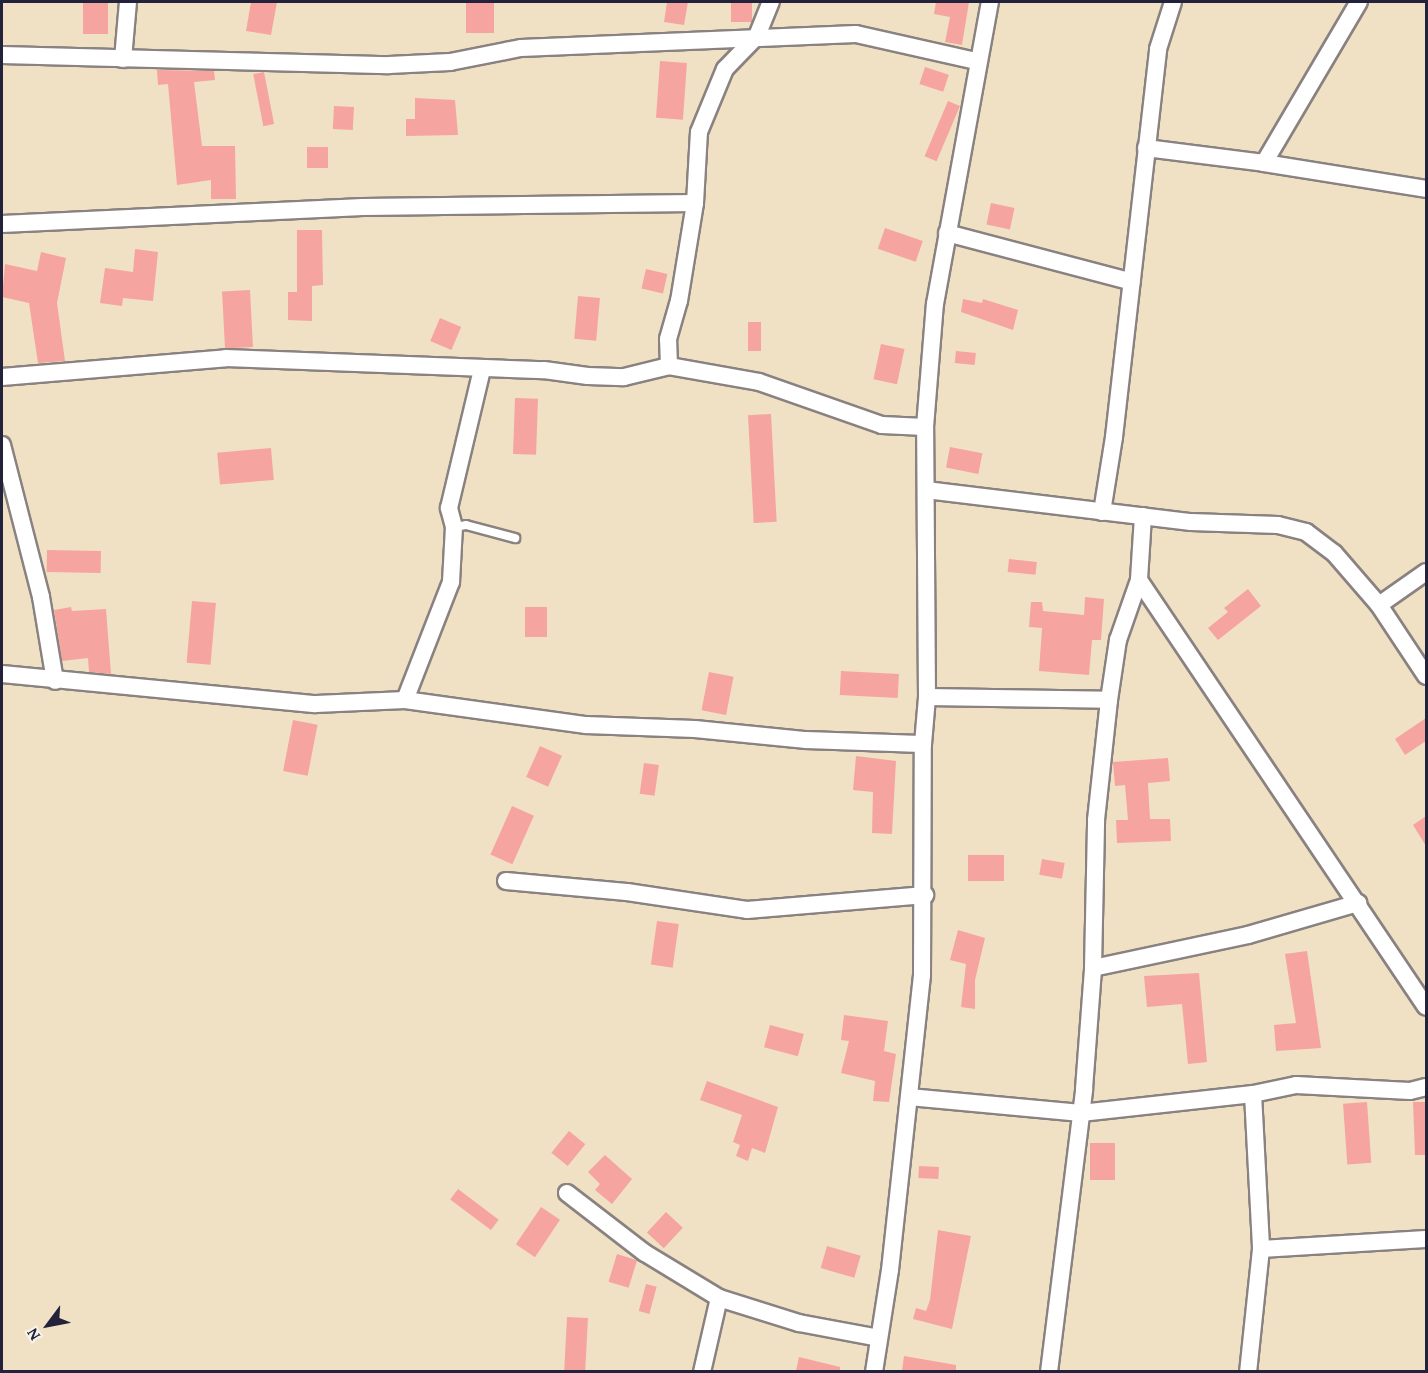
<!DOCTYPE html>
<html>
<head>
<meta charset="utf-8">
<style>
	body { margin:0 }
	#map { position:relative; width:1428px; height:1373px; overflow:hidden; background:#f0e1c4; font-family:"Gentium Book Plus",serif }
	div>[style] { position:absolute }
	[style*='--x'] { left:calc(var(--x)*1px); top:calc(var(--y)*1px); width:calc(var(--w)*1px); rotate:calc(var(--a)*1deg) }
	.building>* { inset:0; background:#f6a4a0; transform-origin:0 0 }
	.roads { filter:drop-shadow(2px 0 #898280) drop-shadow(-2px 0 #898280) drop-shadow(0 2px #898280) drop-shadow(0 -2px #898280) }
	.service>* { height:8px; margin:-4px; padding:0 4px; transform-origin:4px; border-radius:4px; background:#fff }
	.minor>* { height:16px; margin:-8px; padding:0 8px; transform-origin:8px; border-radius:8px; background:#fff }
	span { translate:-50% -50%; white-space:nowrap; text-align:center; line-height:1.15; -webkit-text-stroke:5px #f7f3e8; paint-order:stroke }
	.frame { position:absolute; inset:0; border:3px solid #22223b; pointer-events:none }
	.north { position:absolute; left:18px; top:1295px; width:60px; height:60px; -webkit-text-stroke:4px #f7f3e8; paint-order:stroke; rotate:238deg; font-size:16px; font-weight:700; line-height:24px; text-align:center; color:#22223b }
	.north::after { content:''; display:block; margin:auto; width:21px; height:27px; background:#22223b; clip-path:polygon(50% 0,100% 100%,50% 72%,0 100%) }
</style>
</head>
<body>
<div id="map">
	<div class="building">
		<i style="left:83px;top:2px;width:25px;height:32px"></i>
		<i style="clip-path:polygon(251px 2px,277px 2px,271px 35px,246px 31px)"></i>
		<i style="left:466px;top:2px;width:28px;height:31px"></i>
		<i style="clip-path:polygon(667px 2px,688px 2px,684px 25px,664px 22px)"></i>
		<i style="left:731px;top:2px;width:21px;height:20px"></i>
		<i style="clip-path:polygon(936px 2px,969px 2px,962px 45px,945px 42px,950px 17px,934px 14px)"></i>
		<i style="left:660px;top:61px;width:27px;height:57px;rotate:4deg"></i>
		<i style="left:925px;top:67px;width:25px;height:18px;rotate:18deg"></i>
		<i style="clip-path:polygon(157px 70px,214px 71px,215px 80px,194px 82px,202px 146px,235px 146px,236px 199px,211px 199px,211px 180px,177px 185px,168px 84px,158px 85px)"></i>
		<i style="left:264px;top:72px;width:53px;height:11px;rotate:79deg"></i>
		<i style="clip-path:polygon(415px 98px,455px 100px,458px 135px,406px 136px,406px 119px,415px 119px)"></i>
		<i style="left:948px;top:101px;width:13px;height:60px;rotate:23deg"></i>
		<i style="left:334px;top:106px;width:20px;height:23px;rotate:3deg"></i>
		<i style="left:307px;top:147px;width:21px;height:21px"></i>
		<i style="left:991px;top:203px;width:24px;height:22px;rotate:12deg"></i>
		<i style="left:885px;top:228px;width:40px;height:22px;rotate:19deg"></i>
		<i style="clip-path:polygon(297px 230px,322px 230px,323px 285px,312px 286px,312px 321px,288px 320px,288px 292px,297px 292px)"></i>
		<i style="clip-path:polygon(135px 249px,158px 252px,153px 301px,123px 298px,122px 306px,100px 303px,105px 268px,133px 272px)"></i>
		<i style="clip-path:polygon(41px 252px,66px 258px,57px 303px,65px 361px,38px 363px,29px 303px,2px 297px,5px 264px,37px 271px)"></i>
		<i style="left:646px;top:269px;width:22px;height:20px;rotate:13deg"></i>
		<i style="left:250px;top:290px;width:57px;height:28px;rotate:87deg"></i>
		<i style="left:578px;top:296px;width:22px;height:43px;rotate:5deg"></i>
		<i style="clip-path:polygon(963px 299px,982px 303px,983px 299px,1018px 310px,1013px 330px,961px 312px)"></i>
		<i style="left:440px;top:318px;width:23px;height:25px;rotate:23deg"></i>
		<i style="left:748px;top:322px;width:13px;height:29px"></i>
		<i style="left:881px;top:344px;width:24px;height:36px;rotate:12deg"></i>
		<i style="left:956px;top:351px;width:20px;height:12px;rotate:6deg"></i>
		<i style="left:515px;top:398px;width:23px;height:56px;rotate:2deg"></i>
		<i style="left:771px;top:414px;width:108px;height:23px;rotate:87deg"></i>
		<i style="left:950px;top:447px;width:33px;height:21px;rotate:11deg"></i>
		<i style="left:271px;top:448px;width:32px;height:54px;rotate:85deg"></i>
		<i style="left:47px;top:550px;width:54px;height:22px;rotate:1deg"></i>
		<i style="left:1009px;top:559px;width:28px;height:13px;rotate:6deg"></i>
		<i style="clip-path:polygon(1248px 589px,1261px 606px,1218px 640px,1208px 628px,1228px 612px,1224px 608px)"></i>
		<i style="clip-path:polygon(1085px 597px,1104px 599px,1101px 640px,1092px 640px,1089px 675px,1039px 671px,1042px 628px,1029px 627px,1031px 602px,1042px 602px,1043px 611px,1084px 615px)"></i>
		<i style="left:192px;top:601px;width:24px;height:62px;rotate:5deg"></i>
		<i style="clip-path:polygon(71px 607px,72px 611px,106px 609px,111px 674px,89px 672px,88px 658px,62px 661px,54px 610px)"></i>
		<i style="left:525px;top:607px;width:22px;height:30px"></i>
		<i style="left:841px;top:671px;width:58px;height:24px;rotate:3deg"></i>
		<i style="left:709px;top:672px;width:25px;height:39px;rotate:11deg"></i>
		<i style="clip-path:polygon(1426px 718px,1426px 741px,1405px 755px,1395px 739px)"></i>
		<i style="left:293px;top:720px;width:25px;height:52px;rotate:11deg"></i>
		<i style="left:540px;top:746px;width:24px;height:34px;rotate:24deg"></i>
		<i style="clip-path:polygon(856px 756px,896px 761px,892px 834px,872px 833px,873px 792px,853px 790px)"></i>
		<i style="clip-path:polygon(1168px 758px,1170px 781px,1148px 783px,1150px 819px,1170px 819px,1171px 841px,1117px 843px,1116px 820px,1128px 820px,1125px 785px,1115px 786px,1113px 762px)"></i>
		<i style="left:644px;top:763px;width:15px;height:31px;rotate:8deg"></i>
		<i style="left:512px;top:806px;width:24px;height:53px;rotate:24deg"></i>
		<i style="clip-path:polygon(1426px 816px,1426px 846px,1413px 825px)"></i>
		<i style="left:968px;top:855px;width:36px;height:26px"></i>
		<i style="left:1042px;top:859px;width:23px;height:16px;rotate:10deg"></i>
		<i style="left:657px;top:921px;width:22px;height:44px;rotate:8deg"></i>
		<i style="clip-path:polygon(958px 930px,985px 938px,975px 980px,975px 1009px,961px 1007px,966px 964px,950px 960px)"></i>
		<i style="clip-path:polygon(1307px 951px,1321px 1048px,1276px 1051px,1274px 1025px,1296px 1023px,1285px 954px)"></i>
		<i style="clip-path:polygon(1199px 973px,1207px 1062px,1188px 1064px,1182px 1004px,1147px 1007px,1144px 976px)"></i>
		<i style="clip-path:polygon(844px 1015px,888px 1021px,884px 1051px,896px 1054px,889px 1102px,873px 1101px,875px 1081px,841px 1073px,849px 1041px,841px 1040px)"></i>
		<i style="left:770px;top:1025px;width:35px;height:23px;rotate:15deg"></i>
		<i style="clip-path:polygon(707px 1081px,778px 1107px,765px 1153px,752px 1148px,748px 1161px,736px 1156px,740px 1145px,733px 1142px,742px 1115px,700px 1100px)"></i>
		<i style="left:1367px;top:1102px;width:61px;height:24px;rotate:86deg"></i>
		<i style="clip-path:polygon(1413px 1102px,1426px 1102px,1426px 1155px,1415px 1155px)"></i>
		<i style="left:569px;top:1131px;width:21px;height:28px;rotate:39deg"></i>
		<i style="left:1090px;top:1143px;width:25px;height:37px"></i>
		<i style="clip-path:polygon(605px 1155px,632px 1179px,612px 1204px,595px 1190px,600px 1184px,588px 1172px)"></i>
		<i style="left:919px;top:1166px;width:20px;height:12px;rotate:3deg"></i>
		<i style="left:458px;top:1189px;width:51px;height:13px;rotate:37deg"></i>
		<i style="left:541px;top:1207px;width:23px;height:45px;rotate:34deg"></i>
		<i style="left:666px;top:1212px;width:23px;height:28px;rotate:43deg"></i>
		<i style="clip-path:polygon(938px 1230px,971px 1236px,952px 1329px,913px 1319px,916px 1308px,926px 1311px,930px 1300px)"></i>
		<i style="left:827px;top:1246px;width:35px;height:23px;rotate:16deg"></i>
		<i style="left:617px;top:1254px;width:21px;height:29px;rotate:17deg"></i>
		<i style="left:646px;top:1284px;width:11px;height:28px;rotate:15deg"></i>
		<i style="left:567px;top:1317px;width:21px;height:54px;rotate:3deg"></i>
		<i style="clip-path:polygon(904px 1356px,956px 1365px,956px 1371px,902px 1371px)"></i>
		<i style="clip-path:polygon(799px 1357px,840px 1367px,840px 1371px,796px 1371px)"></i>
	</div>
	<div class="roads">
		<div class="service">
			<i style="--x:454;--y:527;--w:12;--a:-9"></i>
			<i style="--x:466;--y:525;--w:51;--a:14.9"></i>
		</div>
		<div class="minor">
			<i style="--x:2;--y:55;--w:387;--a:1.5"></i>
			<i style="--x:389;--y:65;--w:61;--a:-2.8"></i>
			<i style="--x:450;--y:62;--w:72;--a:-11.2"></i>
			<i style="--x:521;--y:48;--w:335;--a:-2.4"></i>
			<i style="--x:856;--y:34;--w:123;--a:12.7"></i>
			<i style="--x:123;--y:59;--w:57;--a:-85"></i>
			<i style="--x:1146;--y:148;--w:119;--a:7.2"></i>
			<i style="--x:1264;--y:163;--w:187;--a:-59.5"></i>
			<i style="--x:1264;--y:163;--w:164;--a:9.1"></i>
			<i style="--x:2;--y:224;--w:361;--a:-2.7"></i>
			<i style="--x:363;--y:207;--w:332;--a:-0.7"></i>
			<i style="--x:947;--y:233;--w:191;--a:14.8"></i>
			<i style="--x:669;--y:366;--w:27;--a:-92"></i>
			<i style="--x:668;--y:339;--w:40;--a:-74"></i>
			<i style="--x:679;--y:301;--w:99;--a:-80.7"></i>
			<i style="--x:695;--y:203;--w:71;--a:-86.8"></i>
			<i style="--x:699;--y:132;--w:68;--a:-67.6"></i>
			<i style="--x:725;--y:69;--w:46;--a:-45.9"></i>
			<i style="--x:757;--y:36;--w:37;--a:-68"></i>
			<i style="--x:2;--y:377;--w:225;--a:-4.8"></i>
			<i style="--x:226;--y:358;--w:318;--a:2.2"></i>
			<i style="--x:544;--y:370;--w:44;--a:7.8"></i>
			<i style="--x:588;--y:376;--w:36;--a:2"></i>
			<i style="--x:624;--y:377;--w:46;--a:-13.7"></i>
			<i style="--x:669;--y:366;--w:91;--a:10.1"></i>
			<i style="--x:759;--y:382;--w:130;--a:19.3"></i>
			<i style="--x:882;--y:425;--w:43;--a:2.7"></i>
			<i style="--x:2;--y:445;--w:157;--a:75.6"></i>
			<i style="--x:41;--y:597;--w:85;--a:80.5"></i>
			<i style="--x:926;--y:490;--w:267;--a:6.9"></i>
			<i style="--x:1191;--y:522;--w:87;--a:2"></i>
			<i style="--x:1278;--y:525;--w:29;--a:14"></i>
			<i style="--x:1306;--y:532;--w:35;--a:37"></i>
			<i style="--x:1334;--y:553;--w:69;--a:49.1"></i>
			<i style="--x:1379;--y:605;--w:85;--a:56.5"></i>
			<i style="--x:1102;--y:512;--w:76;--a:-80.9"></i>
			<i style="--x:1114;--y:437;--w:390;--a:-83.5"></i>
			<i style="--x:1158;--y:49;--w:49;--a:-72.3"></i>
			<i style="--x:1143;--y:516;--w:64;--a:93.6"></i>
			<i style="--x:1139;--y:580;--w:514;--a:56.09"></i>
			<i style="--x:1379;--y:605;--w:57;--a:-35.1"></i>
			<i style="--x:2;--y:674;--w:315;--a:5.5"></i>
			<i style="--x:316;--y:704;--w:89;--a:-2.6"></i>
			<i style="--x:405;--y:700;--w:183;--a:7.9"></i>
			<i style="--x:586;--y:725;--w:109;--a:2.1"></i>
			<i style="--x:695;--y:729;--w:112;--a:5.7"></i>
			<i style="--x:806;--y:740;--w:117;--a:2"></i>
			<i style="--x:927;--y:697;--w:182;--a:0.9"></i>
			<i style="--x:405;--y:700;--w:127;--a:-68.7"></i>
			<i style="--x:451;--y:582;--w:55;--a:-86.9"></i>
			<i style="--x:454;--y:527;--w:20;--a:-105"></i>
			<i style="--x:449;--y:508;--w:143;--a:-76.6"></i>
			<i style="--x:506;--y:881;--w:121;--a:5.2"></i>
			<i style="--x:627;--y:892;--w:121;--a:8.5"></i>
			<i style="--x:747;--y:910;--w:179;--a:-4.8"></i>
			<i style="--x:1093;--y:968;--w:158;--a:-12"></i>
			<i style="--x:1248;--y:935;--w:115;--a:-16.2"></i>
			<i style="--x:1253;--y:1094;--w:44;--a:-11.8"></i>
			<i style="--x:1296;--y:1085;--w:114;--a:3"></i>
			<i style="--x:1410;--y:1091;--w:16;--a:-14"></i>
			<i style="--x:909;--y:1097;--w:173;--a:5.3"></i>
			<i style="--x:1081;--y:1113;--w:173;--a:-6.3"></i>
			<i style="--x:1253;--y:1094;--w:155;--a:87"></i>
			<i style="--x:1261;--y:1249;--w:124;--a:96"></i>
			<i style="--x:567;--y:1193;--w:98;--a:37.6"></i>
			<i style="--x:645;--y:1253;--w:87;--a:31.3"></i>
			<i style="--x:719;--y:1298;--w:84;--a:17.4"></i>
			<i style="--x:799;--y:1323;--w:81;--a:10.6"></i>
			<i style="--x:1261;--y:1249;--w:165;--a:-3.5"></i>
			<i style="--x:702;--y:1372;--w:76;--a:-77.1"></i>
			<i style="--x:874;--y:1372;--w:103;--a:-81.1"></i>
			<i style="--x:890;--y:1270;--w:297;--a:-83.8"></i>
			<i style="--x:922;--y:975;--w:231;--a:-89.8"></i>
			<i style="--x:923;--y:744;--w:47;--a:-85.1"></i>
			<i style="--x:927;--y:697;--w:270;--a:-90.4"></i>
			<i style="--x:925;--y:427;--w:123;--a:-85.4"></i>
			<i style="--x:935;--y:304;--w:307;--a:-79.7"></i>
			<i style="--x:1049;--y:1372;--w:285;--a:-82.9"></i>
			<i style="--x:1084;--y:1089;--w:121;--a:-85.7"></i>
			<i style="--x:1093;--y:968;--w:148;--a:-88.8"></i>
			<i style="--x:1096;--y:820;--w:121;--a:-83.8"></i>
			<i style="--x:1109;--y:700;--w:61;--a:-81.5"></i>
			<i style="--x:1118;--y:640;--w:64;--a:-70.7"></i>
		</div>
	</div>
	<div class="frame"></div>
	<div class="north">N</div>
</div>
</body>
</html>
